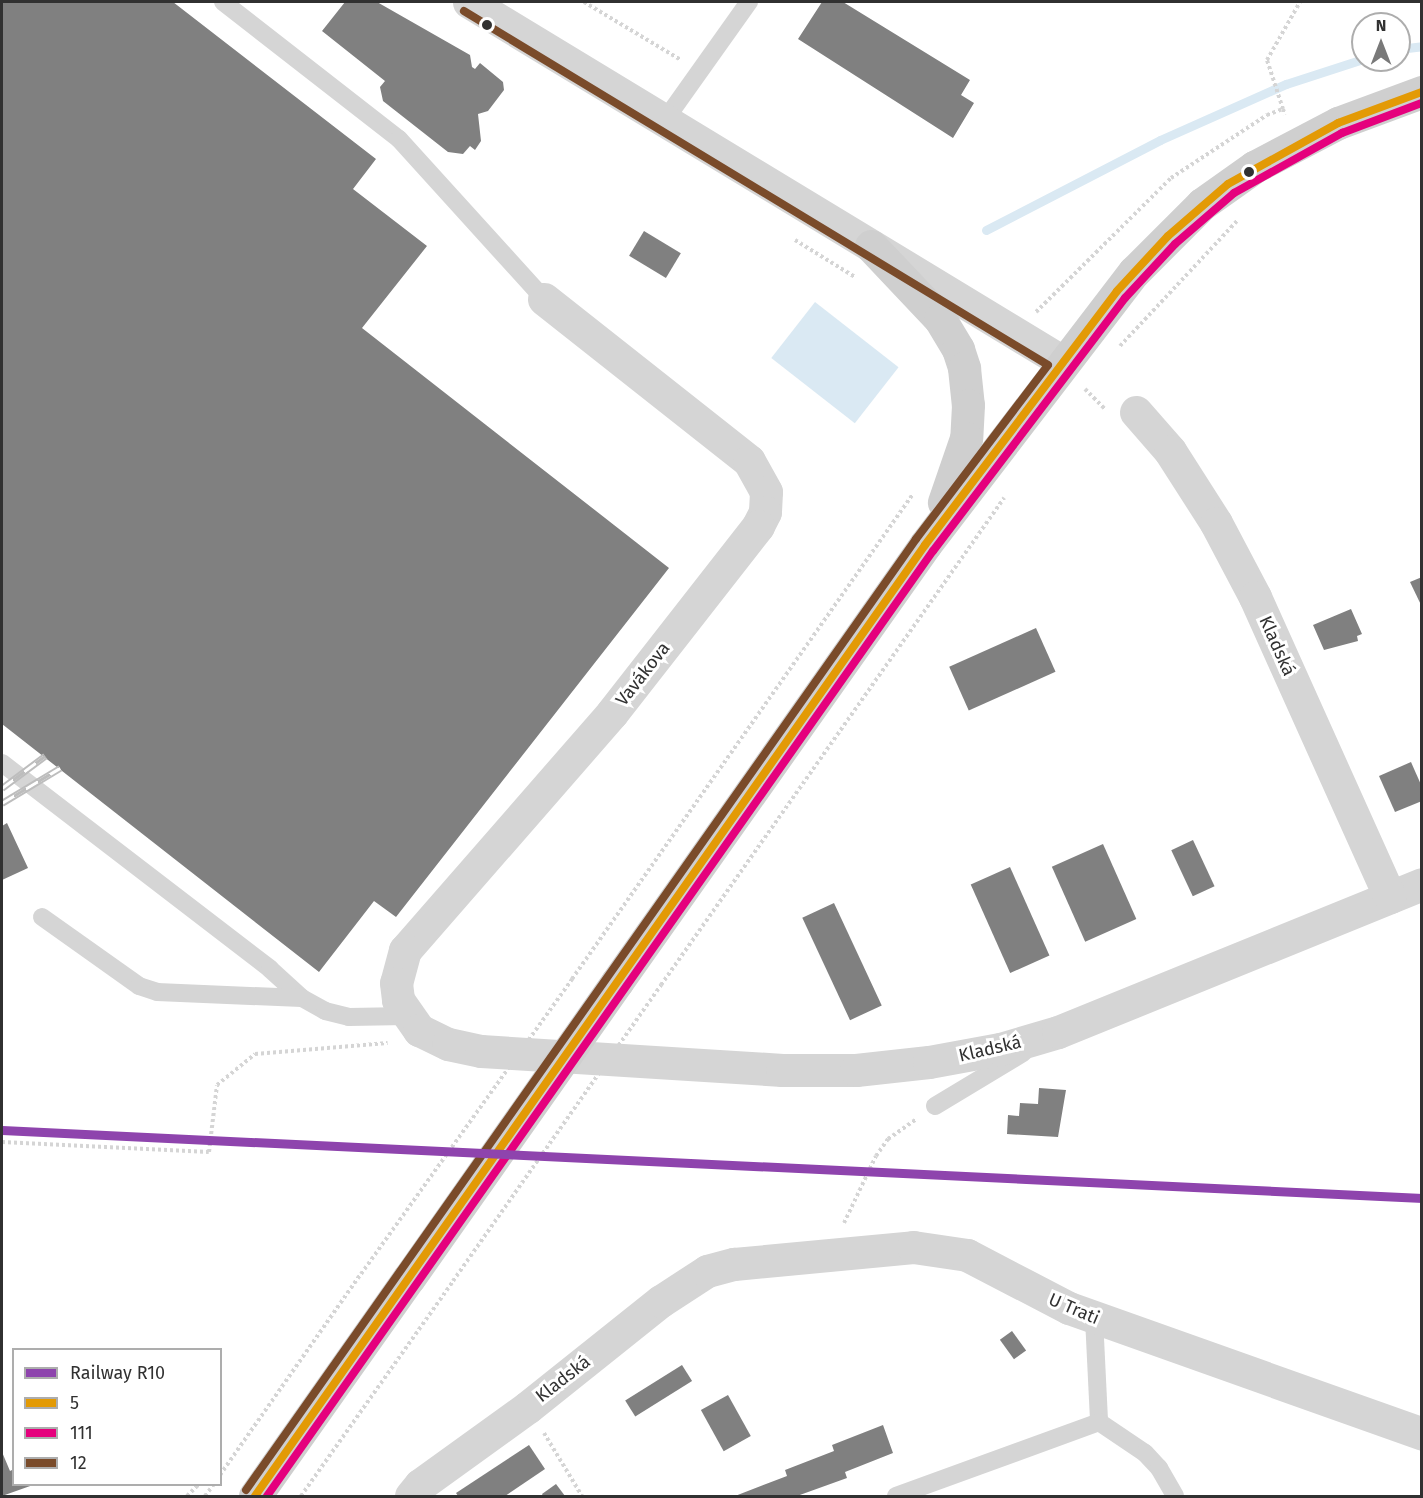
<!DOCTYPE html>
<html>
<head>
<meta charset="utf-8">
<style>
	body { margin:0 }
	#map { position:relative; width:1423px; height:1498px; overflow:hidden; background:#fff; font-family:"Fira Sans",sans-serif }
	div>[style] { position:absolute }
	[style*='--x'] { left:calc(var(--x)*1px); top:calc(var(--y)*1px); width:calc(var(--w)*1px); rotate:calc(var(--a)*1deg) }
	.water>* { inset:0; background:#dae9f3; transform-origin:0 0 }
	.stream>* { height:9px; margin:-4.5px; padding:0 4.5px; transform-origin:4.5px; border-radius:4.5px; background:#dae9f3 }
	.building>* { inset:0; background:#808080; transform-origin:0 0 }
	.path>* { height:4px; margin-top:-2px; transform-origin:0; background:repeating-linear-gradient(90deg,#d5d5d5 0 3px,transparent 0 6px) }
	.lane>* { height:18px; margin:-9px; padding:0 9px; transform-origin:9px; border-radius:9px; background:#d5d5d5 }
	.street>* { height:33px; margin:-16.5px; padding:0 16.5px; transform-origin:16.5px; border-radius:16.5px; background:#d5d5d5 }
	.secondary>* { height:33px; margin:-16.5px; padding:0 16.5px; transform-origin:16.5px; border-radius:16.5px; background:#cfcfcf }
	.rail>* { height:7px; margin-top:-3.5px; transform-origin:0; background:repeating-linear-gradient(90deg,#fff 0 14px,#bdbdbd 0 28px); box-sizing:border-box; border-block:2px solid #bdbdbd }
	.path-bridge>* { height:4px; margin-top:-2px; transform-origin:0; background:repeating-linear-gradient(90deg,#d5d5d5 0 3px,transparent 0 6px) }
	.secondary-bridge>* { height:33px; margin:-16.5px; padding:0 16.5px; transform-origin:16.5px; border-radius:16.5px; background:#cfcfcf }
	.bus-1>* { height:8px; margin:-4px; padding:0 4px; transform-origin:4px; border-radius:4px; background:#e39a05 }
	.bus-2>* { height:8px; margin:-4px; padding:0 4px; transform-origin:4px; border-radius:4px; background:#e5007d }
	.bus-3>* { height:8px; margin:-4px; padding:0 4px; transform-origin:4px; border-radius:4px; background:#7a4b2a }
	.rail-1>* { height:9px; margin:-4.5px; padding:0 4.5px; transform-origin:4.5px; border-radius:4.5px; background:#8e44ad }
	.dots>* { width:16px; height:16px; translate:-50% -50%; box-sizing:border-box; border:3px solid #fff; border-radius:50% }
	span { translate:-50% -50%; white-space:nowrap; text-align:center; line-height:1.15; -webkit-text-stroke:6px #fff; paint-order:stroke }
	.street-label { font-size:18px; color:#313131 }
	.frame { position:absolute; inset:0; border:3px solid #313131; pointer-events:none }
	.legend { position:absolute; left:12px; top:1348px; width:210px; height:138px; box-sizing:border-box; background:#fff; border:2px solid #adadad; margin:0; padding:8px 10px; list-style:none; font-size:18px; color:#313131 }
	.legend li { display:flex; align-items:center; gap:12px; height:30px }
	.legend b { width:30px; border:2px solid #adadad }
	.north { position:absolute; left:1351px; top:12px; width:60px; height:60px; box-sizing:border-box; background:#fff; border:2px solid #adadad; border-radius:50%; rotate:0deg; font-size:16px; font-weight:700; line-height:24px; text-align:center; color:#313131 }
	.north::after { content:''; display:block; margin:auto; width:21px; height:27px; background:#797979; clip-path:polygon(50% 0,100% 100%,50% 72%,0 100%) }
</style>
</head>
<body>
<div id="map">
	<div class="water">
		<i style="left:815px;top:302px;width:106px;height:71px;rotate:38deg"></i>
	</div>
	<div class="stream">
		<i style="--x:1399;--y:49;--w:23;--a:-7"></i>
		<i style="--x:986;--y:230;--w:196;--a:-27.3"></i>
		<i style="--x:1160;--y:140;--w:138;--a:-24"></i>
		<i style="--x:1286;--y:84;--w:81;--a:-18"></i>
	</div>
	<div class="building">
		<i style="clip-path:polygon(2px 2px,173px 2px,376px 159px,353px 189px,427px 246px,362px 328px,669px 568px,396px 917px,374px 901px,319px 972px,2px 724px)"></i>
		<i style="clip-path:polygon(345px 2px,377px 2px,470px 55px,472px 67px,475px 69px,480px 63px,503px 82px,504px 90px,488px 111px,478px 114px,481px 141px,475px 150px,470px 146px,463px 154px,448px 152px,383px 101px,380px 87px,385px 81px,322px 31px)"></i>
		<i style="clip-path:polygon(822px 2px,843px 2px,970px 80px,961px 95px,974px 103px,953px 138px,798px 39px)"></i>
		<i style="left:644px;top:231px;width:43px;height:29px;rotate:31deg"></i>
		<i style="clip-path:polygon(1422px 577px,1422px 607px,1410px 582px)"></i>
		<i style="clip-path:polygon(1351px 609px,1362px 634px,1357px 636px,1358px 641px,1324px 650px,1313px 625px)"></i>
		<i style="left:1036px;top:628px;width:48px;height:95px;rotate:66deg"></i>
		<i style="clip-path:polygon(1411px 762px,1422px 787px,1422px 801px,1395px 812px,1379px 776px)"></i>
		<i style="clip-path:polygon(7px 823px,28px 868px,2px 880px,2px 826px)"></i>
		<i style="left:1193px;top:840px;width:51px;height:24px;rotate:65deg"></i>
		<i style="left:1103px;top:844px;width:82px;height:56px;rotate:66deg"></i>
		<i style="left:1010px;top:867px;width:97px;height:43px;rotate:66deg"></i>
		<i style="left:834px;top:903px;width:113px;height:35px;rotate:65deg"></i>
		<i style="clip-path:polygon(1039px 1088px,1066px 1090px,1058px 1137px,1007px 1134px,1008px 1115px,1019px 1116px,1020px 1103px,1038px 1104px)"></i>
		<i style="left:1012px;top:1331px;width:24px;height:15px;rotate:54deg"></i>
		<i style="left:682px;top:1365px;width:19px;height:67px;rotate:58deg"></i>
		<i style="left:728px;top:1395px;width:47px;height:31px;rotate:61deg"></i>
		<i style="clip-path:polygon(883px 1425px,893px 1453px,845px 1472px,847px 1478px,797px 1496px,735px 1496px,787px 1476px,785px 1470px,834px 1451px,832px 1445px)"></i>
		<i style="clip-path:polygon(529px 1445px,545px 1469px,505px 1496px,458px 1496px,456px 1493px)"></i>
		<i style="clip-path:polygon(2px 1452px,10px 1471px,14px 1469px,14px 1485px,33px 1485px,2px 1496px)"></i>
		<i style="clip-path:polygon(556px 1484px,565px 1496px,543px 1496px,542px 1494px)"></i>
	</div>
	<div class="path">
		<i style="--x:584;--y:2;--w:113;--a:30.9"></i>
		<i style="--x:1283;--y:109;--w:52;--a:-108.1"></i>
		<i style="--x:1267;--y:60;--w:67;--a:-60.4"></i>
		<i style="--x:795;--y:240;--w:70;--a:31.7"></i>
		<i style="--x:1036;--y:312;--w:190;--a:-44.8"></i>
		<i style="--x:1171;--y:178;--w:115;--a:-33.3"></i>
		<i style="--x:1267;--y:115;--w:17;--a:-21"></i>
		<i style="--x:1283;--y:109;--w:6;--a:72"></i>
		<i style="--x:1120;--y:346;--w:173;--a:-46.9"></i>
		<i style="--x:1085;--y:389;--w:28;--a:45"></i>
		<i style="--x:572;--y:979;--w:593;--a:-54.89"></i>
		<i style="--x:661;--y:985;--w:596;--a:-54.84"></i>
		<i style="--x:2;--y:1142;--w:207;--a:2.8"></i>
		<i style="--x:209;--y:1152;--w:67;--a:-83.2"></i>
		<i style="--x:217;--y:1085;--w:49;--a:-39.2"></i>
		<i style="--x:255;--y:1054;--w:133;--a:-4.7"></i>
		<i style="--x:844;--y:1223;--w:74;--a:-64.5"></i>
		<i style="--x:876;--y:1156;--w:21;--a:-55"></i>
		<i style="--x:888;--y:1139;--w:35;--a:-35"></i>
		<i style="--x:544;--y:1433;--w:74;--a:58.9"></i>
		<i style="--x:220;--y:1475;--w:246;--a:-55"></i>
		<i style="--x:187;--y:1496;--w:17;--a:-45"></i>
		<i style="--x:205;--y:1496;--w:15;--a:-53"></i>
		<i style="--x:301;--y:1496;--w:263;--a:-54.7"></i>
	</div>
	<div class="lane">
		<i style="--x:223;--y:2;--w:223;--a:37.9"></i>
		<i style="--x:399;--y:139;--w:216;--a:47.8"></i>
		<i style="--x:665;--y:120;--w:145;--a:-54.6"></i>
		<i style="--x:2;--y:763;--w:338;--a:37.5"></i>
		<i style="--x:270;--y:969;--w:43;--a:42.2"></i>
		<i style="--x:302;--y:998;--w:26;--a:29"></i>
		<i style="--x:325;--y:1011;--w:25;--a:14"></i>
		<i style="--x:349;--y:1017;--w:57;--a:-1"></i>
		<i style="--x:42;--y:917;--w:119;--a:35.4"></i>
		<i style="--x:139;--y:986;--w:19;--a:18"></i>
		<i style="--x:157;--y:992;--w:145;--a:2.4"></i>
		<i style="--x:935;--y:1106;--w:103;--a:-31.1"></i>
		<i style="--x:1094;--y:1318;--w:104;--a:87.2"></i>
		<i style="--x:1099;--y:1422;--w:55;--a:34"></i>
		<i style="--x:1145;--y:1453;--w:21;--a:47"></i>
		<i style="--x:1159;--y:1468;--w:32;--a:60"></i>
		<i style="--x:896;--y:1496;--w:216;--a:-20"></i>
	</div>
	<div class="street">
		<i style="--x:469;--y:2;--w:695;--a:31.22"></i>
		<i style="--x:544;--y:299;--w:261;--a:38.3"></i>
		<i style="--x:749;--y:461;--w:35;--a:61"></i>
		<i style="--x:766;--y:492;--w:20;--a:93"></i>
		<i style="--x:765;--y:512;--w:16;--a:117"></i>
		<i style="--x:758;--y:526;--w:237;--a:128"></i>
		<i style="--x:612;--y:713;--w:315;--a:131.1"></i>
		<i style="--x:405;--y:950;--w:34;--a:105"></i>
		<i style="--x:396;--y:983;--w:17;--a:83"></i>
		<i style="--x:398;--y:1000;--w:37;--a:55"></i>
		<i style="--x:419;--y:1030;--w:32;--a:26"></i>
		<i style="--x:448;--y:1044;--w:34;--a:12"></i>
		<i style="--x:481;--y:1051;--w:302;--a:3.6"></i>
		<i style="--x:782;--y:1070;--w:74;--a:0"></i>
		<i style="--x:856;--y:1070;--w:73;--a:-6.3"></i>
		<i style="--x:929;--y:1062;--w:72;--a:-10.4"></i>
		<i style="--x:1000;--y:1049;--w:60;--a:-16.3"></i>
		<i style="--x:1058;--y:1032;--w:393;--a:-22.1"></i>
		<i style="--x:1136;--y:412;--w:52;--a:48.9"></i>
		<i style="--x:1170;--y:451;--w:85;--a:57.4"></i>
		<i style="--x:1216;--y:523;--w:84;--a:62.2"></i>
		<i style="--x:1255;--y:597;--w:329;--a:65.8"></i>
		<i style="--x:411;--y:1496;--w:14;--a:-51"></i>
		<i style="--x:420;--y:1485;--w:133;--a:-35.8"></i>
		<i style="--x:528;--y:1407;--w:170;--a:-38.6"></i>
		<i style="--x:661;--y:1301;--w:55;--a:-33.1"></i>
		<i style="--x:707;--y:1271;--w:28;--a:-15"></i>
		<i style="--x:734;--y:1264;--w:180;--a:-5.4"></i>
		<i style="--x:913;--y:1247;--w:55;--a:8.4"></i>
		<i style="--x:967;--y:1255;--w:115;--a:27.5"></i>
		<i style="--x:1069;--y:1308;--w:375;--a:19.6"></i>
	</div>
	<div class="secondary">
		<i style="--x:871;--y:246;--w:100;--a:46.6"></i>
		<i style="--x:940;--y:319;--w:35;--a:59"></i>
		<i style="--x:958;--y:349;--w:20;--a:72"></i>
		<i style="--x:964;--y:368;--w:37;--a:84"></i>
		<i style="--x:968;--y:405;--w:33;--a:93"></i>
		<i style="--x:966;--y:438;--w:68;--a:109"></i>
		<i style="--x:617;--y:982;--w:535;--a:-54.82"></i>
		<i style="--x:925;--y:545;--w:344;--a:-52.6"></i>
		<i style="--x:1134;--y:272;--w:96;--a:-45"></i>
		<i style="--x:1202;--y:204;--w:64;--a:-35.4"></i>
		<i style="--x:1254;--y:167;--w:95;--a:-27.6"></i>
		<i style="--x:1338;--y:123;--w:90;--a:-20.3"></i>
		<i style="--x:255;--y:1496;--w:267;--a:-54.8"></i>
	</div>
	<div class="rail">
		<i style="--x:2;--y:788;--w:54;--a:-36.7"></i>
		<i style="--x:2;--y:803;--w:68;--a:-31.1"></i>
	</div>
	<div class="path-bridge">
		<i style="--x:361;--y:1274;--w:363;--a:-54.4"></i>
		<i style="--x:453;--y:1281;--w:362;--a:-54.9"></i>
	</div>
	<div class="secondary-bridge">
		<i style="--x:409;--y:1278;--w:362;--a:-54.9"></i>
	</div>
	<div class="bus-1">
		<i style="--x:255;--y:1496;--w:1163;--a:-54.83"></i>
		<i style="--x:925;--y:545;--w:318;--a:-52.9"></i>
		<i style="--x:1117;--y:291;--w:75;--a:-47.2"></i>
		<i style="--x:1168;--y:236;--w:79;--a:-40.9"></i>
		<i style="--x:1228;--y:184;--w:126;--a:-29"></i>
		<i style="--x:1338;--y:123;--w:90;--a:-20.3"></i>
	</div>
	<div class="bus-2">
		<i style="--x:267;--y:1496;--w:1156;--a:-54.83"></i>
		<i style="--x:933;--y:551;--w:318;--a:-52.8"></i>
		<i style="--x:1125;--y:298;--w:74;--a:-47.2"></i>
		<i style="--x:1175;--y:244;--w:78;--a:-40.8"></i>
		<i style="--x:1234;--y:193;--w:124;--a:-29.1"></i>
		<i style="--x:1342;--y:133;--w:85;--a:-20.6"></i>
	</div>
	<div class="bus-3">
		<i style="--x:246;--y:1490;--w:1163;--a:-54.83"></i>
		<i style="--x:916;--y:539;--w:218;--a:-52.8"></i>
		<i style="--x:1048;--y:365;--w:683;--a:-148.78"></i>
	</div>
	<div class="rail-1">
		<i style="--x:2;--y:1130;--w:1422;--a:2.74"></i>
	</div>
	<div class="dots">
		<i style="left:487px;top:25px;background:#313131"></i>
		<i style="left:1249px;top:172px;background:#313131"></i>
	</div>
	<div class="street-label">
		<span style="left:1277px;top:646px;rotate:66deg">Kladská</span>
		<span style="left:643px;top:674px;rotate:-52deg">Vavákova</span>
		<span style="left:990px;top:1049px;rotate:-13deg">Kladská</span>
		<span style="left:1074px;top:1309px;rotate:23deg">U Trati</span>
		<span style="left:563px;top:1379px;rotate:-38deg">Kladská</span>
	</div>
	<div class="frame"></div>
	<ul class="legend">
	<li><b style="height:8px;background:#8e44ad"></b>Railway R10</li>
	<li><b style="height:8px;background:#e39a05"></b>5</li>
	<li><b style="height:8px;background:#e5007d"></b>111</li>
	<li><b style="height:8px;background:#7a4b2a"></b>12</li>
	</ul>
	<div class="north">N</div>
</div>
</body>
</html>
